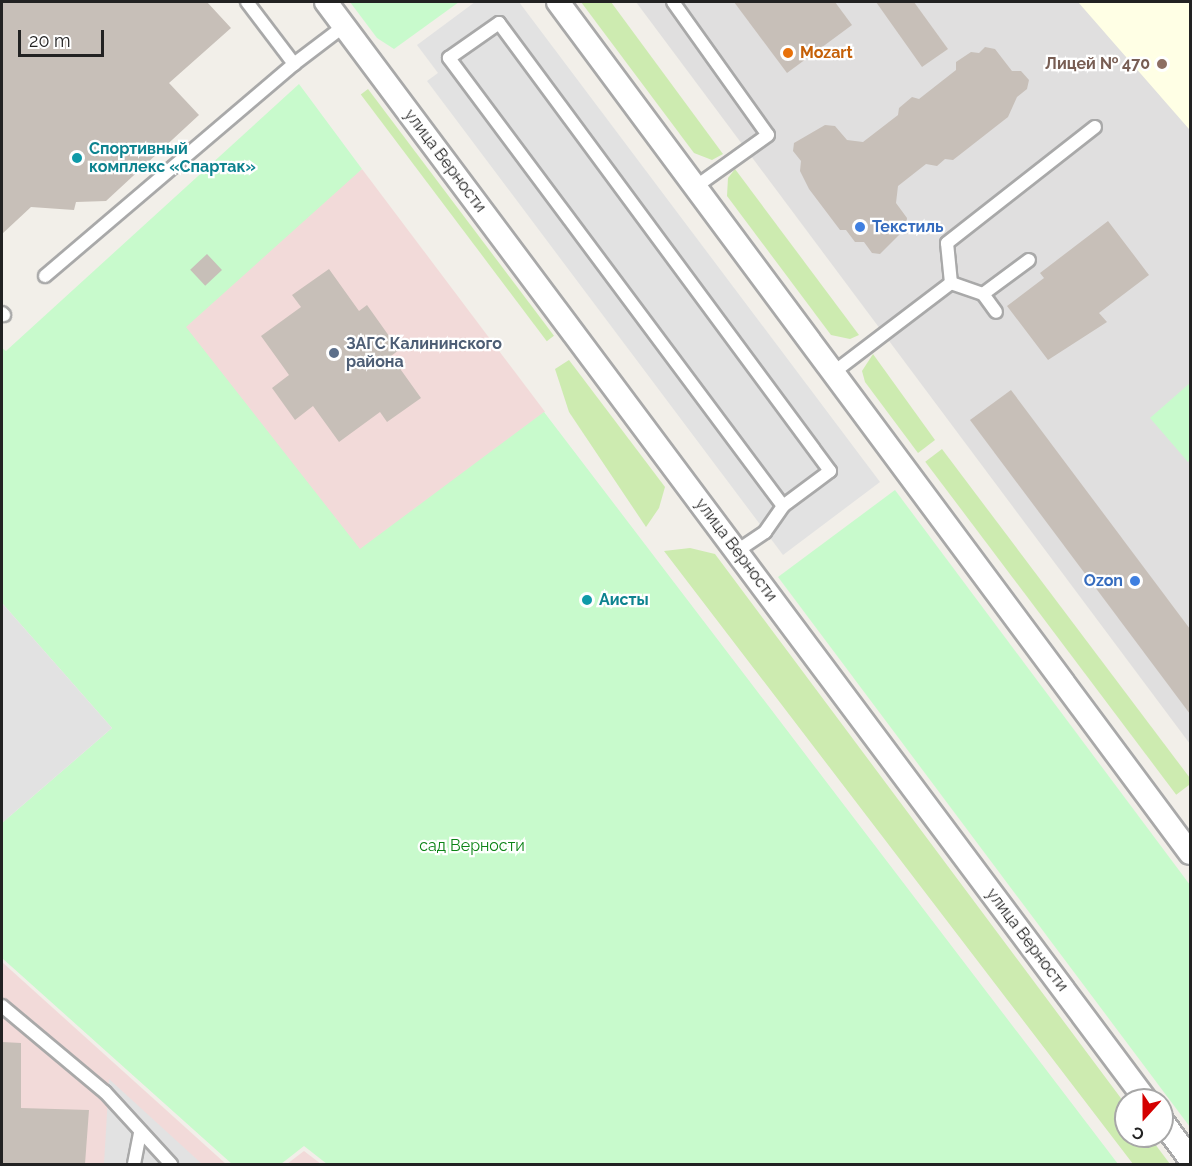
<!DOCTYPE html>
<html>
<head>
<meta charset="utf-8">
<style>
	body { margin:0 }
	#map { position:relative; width:1192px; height:1166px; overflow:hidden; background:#f2efe9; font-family:Raleway,sans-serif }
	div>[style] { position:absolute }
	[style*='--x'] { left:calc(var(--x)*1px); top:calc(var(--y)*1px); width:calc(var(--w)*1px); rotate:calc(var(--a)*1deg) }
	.residential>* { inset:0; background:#e0dfdf }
	.commercial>* { inset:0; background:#f2dad9; transform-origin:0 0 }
	.education>* { inset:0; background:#ffffe5 }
	.grass>* { inset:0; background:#cdebb0; transform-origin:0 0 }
	.park>* { inset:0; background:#c8facc }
	.parking>* { inset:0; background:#e2e2e2 }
	.building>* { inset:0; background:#c7bfb8; transform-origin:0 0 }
	.roads { filter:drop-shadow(2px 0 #a9a9a9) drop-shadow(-2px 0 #a9a9a9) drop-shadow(0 2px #a9a9a9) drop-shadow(0 -2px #a9a9a9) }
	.lane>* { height:12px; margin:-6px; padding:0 6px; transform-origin:6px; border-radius:6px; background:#fff }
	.street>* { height:22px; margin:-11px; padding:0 11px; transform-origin:11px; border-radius:11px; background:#fff }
	.dots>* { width:16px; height:16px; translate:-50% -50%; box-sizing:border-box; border:3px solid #fff; border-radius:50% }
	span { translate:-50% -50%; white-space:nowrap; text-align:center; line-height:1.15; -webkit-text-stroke:4.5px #fff; paint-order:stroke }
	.food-label { font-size:16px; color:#c56008; font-weight:700 }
	.left { translate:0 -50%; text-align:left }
	.education-label { font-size:16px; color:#785e54; font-weight:700 }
	.right { translate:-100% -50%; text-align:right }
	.culture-label { font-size:16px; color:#0d838f; font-weight:700 }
	.street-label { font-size:16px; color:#222 }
	.shop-label { font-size:16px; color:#366cbe; font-weight:700 }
	.service-label { font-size:16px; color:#4e5e75; font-weight:700 }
	.park-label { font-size:16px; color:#0c8416 }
	.frame { position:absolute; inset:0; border:3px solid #222; pointer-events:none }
	.north { position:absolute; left:1114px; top:1088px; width:60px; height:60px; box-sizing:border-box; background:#fff; border:2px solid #a7a7a7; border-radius:50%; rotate:201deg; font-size:16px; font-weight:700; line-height:24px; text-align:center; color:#222 }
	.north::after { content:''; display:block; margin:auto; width:21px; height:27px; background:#d40000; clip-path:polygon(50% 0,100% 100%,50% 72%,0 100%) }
	.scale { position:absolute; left:18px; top:30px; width:86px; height:27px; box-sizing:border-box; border:3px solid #222; border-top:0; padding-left:8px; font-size:18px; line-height:21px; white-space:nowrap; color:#222; -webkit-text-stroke:4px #fff; paint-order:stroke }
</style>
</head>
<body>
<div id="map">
	<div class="residential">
		<i style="clip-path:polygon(636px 2px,1190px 2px,1190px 744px)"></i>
	</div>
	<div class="commercial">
		<i style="left:362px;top:169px;width:304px;height:237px;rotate:53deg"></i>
		<i style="clip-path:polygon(2px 962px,226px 1164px,2px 1164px)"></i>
		<i style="clip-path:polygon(304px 1151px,321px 1164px,287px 1164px)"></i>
	</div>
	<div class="education">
		<i style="clip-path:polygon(1078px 2px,1190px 2px,1189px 129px)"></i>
	</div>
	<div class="grass">
		<i style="clip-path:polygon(581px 2px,611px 2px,723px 154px,712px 160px,694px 153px)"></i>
		<i style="left:368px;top:89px;width:309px;height:9px;rotate:53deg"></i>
		<i style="clip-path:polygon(735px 169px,859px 335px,850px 339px,831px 335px,727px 196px,728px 178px)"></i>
		<i style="clip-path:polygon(873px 354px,935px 440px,918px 453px,865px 382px,862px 371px)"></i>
		<i style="clip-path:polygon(569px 360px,665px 487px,659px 508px,646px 527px,569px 412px,555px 369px)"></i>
		<i style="left:942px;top:449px;width:417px;height:21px;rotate:53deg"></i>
		<i style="clip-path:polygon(690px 548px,715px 554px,1126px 1105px,1126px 1136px,1149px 1136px,1170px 1164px,1133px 1164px,664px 551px)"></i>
	</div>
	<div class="park">
		<i style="clip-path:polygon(350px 2px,459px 2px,394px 49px,377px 38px)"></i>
		<i style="clip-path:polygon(299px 84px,362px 169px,186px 327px,360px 549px,544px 412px,1118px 1164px,327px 1164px,304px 1146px,281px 1164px,232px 1164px,2px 958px,2px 823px,112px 728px,2px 603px,2px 348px,6px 351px)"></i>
		<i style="clip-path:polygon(1190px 383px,1190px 460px,1188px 462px,1150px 418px)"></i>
		<i style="clip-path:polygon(895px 490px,1190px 885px,1190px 1127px,778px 577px)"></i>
	</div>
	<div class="parking">
		<i style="clip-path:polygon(475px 2px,519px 2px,880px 482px,783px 555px,427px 81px,438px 73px,417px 45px)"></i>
		<i style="clip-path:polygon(2px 603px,112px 728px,2px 823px)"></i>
		<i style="clip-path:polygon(109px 1079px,202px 1164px,104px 1164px)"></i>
	</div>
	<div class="building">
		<i style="clip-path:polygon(2px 2px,207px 2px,231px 28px,169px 83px,199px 115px,106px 201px,76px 202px,74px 210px,31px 207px,2px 234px)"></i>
		<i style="clip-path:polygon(734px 2px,835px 2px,852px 25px,787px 73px)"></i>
		<i style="clip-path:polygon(876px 2px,914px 2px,948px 49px,922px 67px)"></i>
		<i style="clip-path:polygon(985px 47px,995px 49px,1012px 71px,1021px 71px,1029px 80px,1027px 89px,1017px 97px,1008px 117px,953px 160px,945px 159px,937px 166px,926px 164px,898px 186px,896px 203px,907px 218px,906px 228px,880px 254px,872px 253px,864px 242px,855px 242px,846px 230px,840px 230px,809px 189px,800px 171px,801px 161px,793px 151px,794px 143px,825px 125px,835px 126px,847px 140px,863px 142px,898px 115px,899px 108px,912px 97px,919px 99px,956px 70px,956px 62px,971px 52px,979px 53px)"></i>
		<i style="clip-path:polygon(1108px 221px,1149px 275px,1099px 313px,1107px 322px,1048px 360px,1007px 306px,1044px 278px,1040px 273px)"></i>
		<i style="left:207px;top:254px;width:22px;height:23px;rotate:47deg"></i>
		<i style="clip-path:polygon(329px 269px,359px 311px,367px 305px,399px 350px,391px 356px,421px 398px,387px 422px,380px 412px,339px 442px,313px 406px,295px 420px,272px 388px,289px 375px,261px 336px,301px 307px,292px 295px)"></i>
		<i style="clip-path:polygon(1011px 390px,1190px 629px,1190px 714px,970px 420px)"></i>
		<i style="clip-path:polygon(2px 1042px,21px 1043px,21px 1108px,89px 1110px,85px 1164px,2px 1164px)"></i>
	</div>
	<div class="roads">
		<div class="lane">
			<i style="--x:247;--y:2;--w:78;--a:52.8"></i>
			<i style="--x:673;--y:2;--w:163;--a:54.5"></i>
			<i style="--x:768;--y:135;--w:90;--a:144.5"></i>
			<i style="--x:45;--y:276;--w:327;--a:-40.4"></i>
			<i style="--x:294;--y:64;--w:63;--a:-37.2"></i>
			<i style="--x:951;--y:283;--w:40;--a:-95.7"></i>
			<i style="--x:947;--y:243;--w:188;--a:-38.1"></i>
			<i style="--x:983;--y:294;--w:57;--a:-36.5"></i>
			<i style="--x:2;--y:313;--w:3;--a:45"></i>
			<i style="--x:834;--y:372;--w:147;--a:-37.3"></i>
			<i style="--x:951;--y:283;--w:34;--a:19"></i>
			<i style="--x:983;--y:294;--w:22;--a:54"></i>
			<i style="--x:737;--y:551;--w:34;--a:-34"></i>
			<i style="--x:765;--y:532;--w:32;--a:-55"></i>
			<i style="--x:783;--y:506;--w:559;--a:-126.71"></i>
			<i style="--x:449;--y:58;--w:61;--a:-35"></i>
			<i style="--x:499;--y:23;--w:557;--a:53.54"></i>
			<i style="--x:830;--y:471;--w:59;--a:143.3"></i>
			<i style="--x:2;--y:1006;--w:134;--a:39.9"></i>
			<i style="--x:105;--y:1092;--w:98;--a:47.5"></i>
			<i style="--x:134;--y:1164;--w:31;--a:-79"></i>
		</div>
		<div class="street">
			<i style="--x:326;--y:2;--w:1370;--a:53.25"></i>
			<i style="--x:558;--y:2;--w:1060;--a:53.4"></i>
			<i style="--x:1162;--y:1121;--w:47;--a:53.6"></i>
		</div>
	</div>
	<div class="dots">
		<i style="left:788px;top:53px;background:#e8710a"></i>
		<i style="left:1162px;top:64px;background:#8d6e63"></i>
		<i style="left:77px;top:158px;background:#0f9aa8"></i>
		<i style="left:860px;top:227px;background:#3f7fe0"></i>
		<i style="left:334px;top:353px;background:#5c6f8a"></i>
		<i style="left:1135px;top:581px;background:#3f7fe0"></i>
		<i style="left:587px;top:600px;background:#0f9aa8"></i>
	</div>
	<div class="food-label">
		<span class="left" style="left:800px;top:53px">Mozart</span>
	</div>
	<div class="education-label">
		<span class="right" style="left:1150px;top:64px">Лицей № 470</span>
	</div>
	<div class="culture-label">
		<span class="left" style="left:89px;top:158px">Спортивный<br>комплекс «Спартак»</span>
		<span class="left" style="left:599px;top:600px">Аисты</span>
	</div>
	<div class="street-label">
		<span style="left:445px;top:161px;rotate:53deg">улица Верности</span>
		<span style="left:736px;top:550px;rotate:53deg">улица Верности</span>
		<span style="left:1027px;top:940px;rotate:53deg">улица Верности</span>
	</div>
	<div class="shop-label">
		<span class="left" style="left:872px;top:227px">Текстиль</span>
		<span class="right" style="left:1123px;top:581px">Ozon</span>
	</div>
	<div class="service-label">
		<span class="left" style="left:346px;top:353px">ЗАГС Калининского<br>района</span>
	</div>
	<div class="park-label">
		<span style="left:472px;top:846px">сад Верности</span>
	</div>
	<div class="frame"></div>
	<div class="north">С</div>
	<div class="scale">20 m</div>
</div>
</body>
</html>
